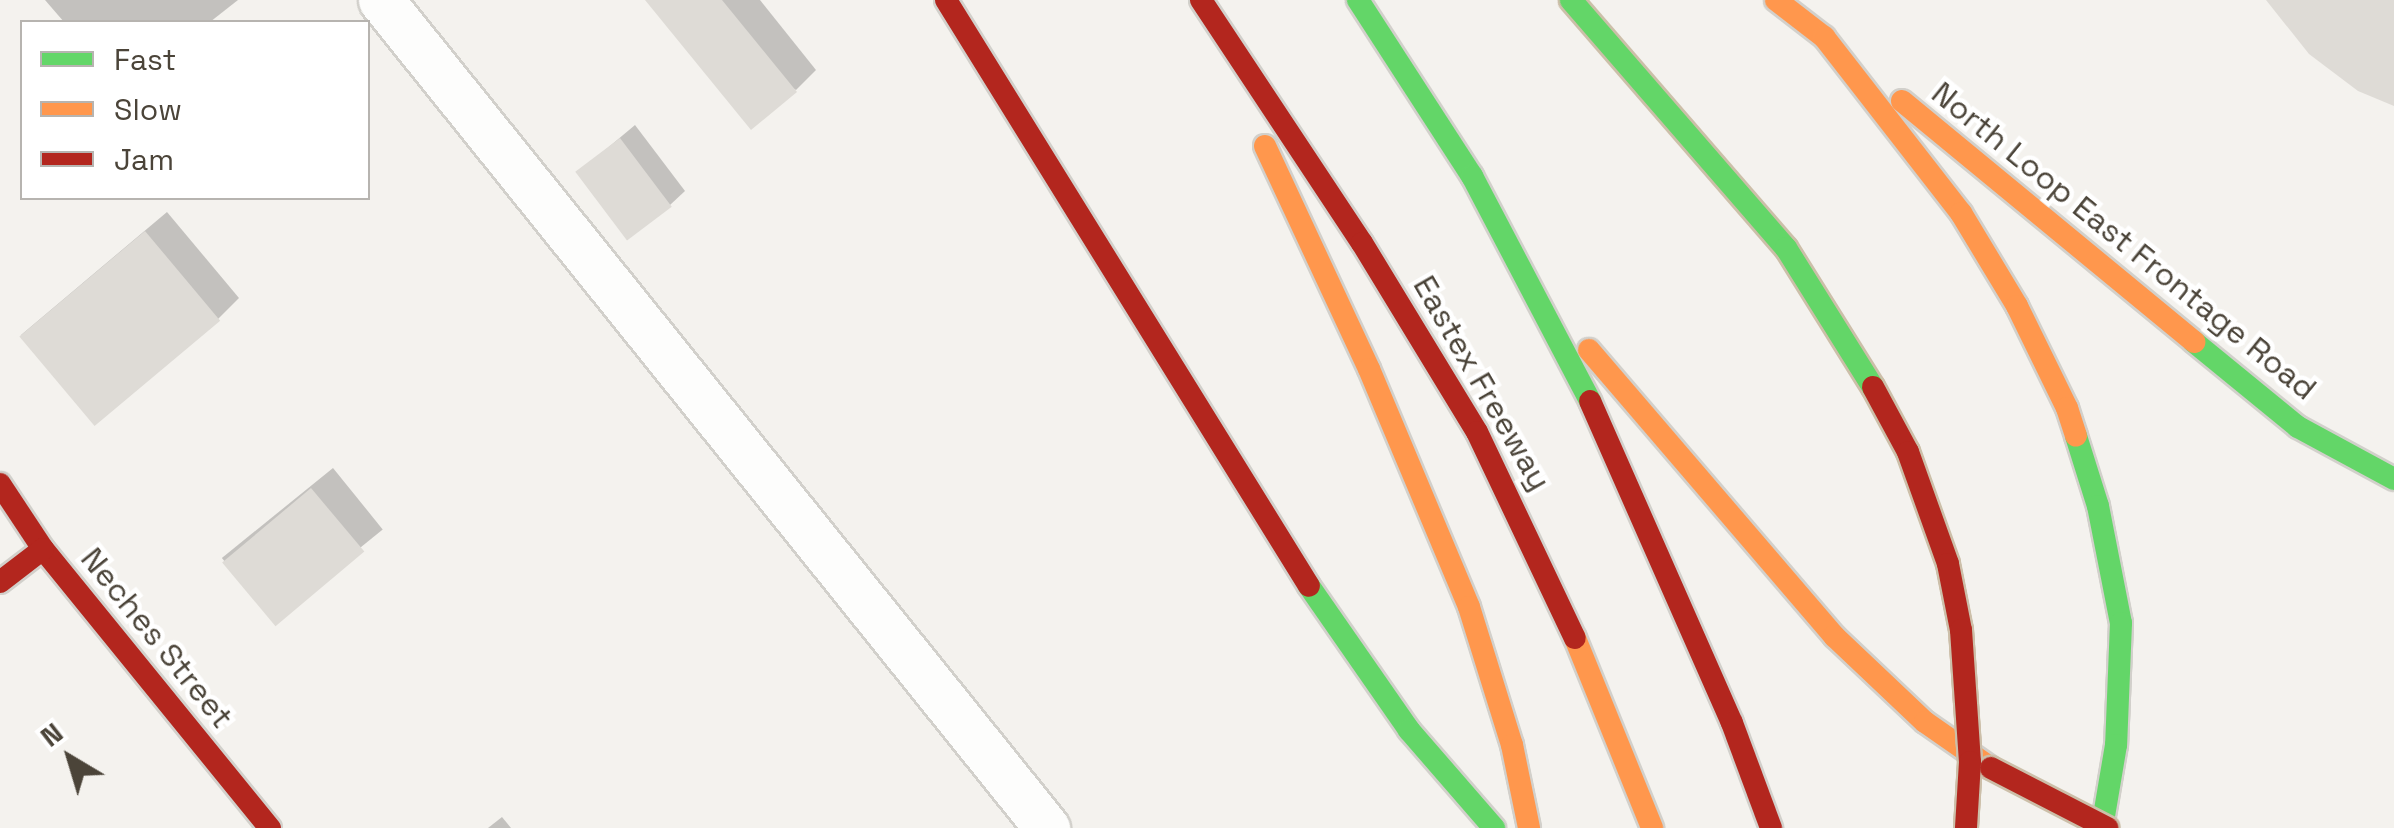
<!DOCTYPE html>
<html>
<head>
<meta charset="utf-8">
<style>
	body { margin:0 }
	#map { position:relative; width:2394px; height:828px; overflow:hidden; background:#f4f2ee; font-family:"Space Grotesk",sans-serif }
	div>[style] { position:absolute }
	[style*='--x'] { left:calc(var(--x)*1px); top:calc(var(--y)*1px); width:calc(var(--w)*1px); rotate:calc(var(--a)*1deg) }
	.shadow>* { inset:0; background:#0003; transform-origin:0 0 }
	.building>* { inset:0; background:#dedbd6; transform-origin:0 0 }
	.roads { filter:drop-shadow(2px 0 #d2d0cb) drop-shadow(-2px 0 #d2d0cb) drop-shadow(0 2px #d2d0cb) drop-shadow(0 -2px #d2d0cb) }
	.street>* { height:45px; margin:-22.5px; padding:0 22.5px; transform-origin:22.5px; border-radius:22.5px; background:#fdfdfc }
	.fast>* { height:22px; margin:-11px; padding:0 11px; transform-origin:11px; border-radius:11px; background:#63d668 }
	.slow>* { height:22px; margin:-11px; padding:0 11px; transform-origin:11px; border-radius:11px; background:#ff974d }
	.jam>* { height:22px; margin:-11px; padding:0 11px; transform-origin:11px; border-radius:11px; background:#b3261e }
	.bridges { filter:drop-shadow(2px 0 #ccbfa9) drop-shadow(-2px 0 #ccbfa9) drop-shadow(0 2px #ccbfa9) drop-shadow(0 -2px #ccbfa9) }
	.fast-bridge>* { height:22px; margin:-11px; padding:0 11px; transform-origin:11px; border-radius:11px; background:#63d668 }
	.jam-bridge>* { height:22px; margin:-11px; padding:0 11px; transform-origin:11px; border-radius:11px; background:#b3261e }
	span { translate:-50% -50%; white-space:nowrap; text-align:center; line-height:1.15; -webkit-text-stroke:9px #fff; paint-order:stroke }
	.street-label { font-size:32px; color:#4b4439 }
	.legend { position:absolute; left:20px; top:20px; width:350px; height:180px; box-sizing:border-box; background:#fff; border:2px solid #b7b4b0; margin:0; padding:12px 18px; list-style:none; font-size:30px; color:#4b4439 }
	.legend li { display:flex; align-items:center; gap:20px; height:50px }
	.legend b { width:50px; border:2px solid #b7b4b0 }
	.north { position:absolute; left:20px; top:708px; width:100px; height:100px; -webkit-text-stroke:8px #fff; paint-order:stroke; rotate:322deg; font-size:28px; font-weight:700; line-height:40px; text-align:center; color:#4b4439 }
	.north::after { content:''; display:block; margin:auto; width:35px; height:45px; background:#4b4439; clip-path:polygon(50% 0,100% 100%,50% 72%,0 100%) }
</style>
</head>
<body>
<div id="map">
	<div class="shadow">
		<i style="clip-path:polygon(45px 0,238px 0,210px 22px,64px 22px)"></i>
		<i style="clip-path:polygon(648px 0,760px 0,816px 70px,796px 90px)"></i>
		<i style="clip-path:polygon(635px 125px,685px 191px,670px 205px,579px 172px)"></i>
		<i style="clip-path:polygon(167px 212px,239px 298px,218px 319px,21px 335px)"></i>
		<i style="left:333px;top:468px;width:79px;height:143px;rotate:51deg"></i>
		<i style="clip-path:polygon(502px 817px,511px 828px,488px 828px)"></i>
	</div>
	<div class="building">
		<i style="clip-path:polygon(645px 0,722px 0,797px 92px,751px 130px)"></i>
		<i style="clip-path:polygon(2266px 0,2394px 0,2394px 106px,2358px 91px,2309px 54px)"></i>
		<i style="left:620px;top:138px;width:86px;height:56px;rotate:53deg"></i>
		<i style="left:145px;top:231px;width:117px;height:164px;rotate:50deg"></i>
		<i style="left:311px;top:488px;width:83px;height:116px;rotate:50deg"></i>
	</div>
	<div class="roads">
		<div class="street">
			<i style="--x:381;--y:0;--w:1063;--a:51.19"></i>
		</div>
		<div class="fast">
			<i style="--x:1358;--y:0;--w:210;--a:57.1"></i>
			<i style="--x:1472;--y:176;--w:254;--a:62.3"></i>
			<i style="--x:2194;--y:342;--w:134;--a:39.3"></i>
			<i style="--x:2298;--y:427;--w:109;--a:28.4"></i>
			<i style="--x:2076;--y:436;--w:73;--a:72.6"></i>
			<i style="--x:2098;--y:506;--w:119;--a:78.9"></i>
			<i style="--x:2121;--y:623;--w:122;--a:92.3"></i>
			<i style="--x:2116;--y:745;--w:84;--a:99.6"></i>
			<i style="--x:1309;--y:586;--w:175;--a:55.2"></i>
			<i style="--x:1409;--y:730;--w:130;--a:49.1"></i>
		</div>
		<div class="slow">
			<i style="--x:1776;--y:0;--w:61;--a:37.6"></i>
			<i style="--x:1824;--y:37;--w:223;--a:52.1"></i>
			<i style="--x:1961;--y:213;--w:109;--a:58.9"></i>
			<i style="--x:2017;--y:306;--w:114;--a:63.9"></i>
			<i style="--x:2067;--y:408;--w:29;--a:72"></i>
			<i style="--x:1902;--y:101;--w:379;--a:39.5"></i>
			<i style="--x:1265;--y:146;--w:246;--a:65"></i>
			<i style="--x:1369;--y:369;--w:258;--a:67.2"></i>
			<i style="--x:1469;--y:607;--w:145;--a:72.7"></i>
			<i style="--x:1512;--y:745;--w:85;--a:78.4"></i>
			<i style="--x:1589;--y:350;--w:377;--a:49.4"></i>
			<i style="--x:1834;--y:636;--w:125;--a:43.4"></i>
			<i style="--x:1925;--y:722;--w:80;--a:34.9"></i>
			<i style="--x:1575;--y:638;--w:205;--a:67.9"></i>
		</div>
		<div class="jam">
			<i style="--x:946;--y:0;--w:689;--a:58.22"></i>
			<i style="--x:1201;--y:0;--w:291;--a:56.5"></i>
			<i style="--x:1362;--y:243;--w:221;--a:58.7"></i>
			<i style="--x:1477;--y:432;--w:228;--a:64.6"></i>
			<i style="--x:1590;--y:401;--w:352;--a:66.2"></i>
			<i style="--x:1732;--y:723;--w:112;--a:69.6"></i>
			<i style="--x:0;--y:484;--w:78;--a:56.5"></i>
			<i style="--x:43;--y:549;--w:360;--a:50.9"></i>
			<i style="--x:0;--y:582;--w:54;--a:-37.5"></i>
		</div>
	</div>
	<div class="bridges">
		<div class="fast-bridge">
			<i style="--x:1571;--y:0;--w:328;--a:49.1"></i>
			<i style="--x:1786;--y:248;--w:164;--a:58"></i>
		</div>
		<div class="jam-bridge">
			<i style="--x:1873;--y:387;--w:74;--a:61.7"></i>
			<i style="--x:1908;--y:452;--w:119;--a:70.3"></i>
			<i style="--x:1948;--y:564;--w:67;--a:78.9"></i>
			<i style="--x:1961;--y:630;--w:132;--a:86.1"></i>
			<i style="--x:1970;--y:762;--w:66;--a:93.5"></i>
			<i style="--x:1991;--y:768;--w:131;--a:27.3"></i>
		</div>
	</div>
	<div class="street-label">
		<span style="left:2124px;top:241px;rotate:39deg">North Loop East Frontage Road</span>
		<span style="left:1482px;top:383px;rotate:60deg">Eastex Freeway</span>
		<span style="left:157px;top:638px;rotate:51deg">Neches Street</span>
	</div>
	<ul class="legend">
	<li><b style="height:12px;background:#63d668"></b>Fast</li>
	<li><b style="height:12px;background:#ff974d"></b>Slow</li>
	<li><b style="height:12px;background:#b3261e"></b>Jam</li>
	</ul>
	<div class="north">N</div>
</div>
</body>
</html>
